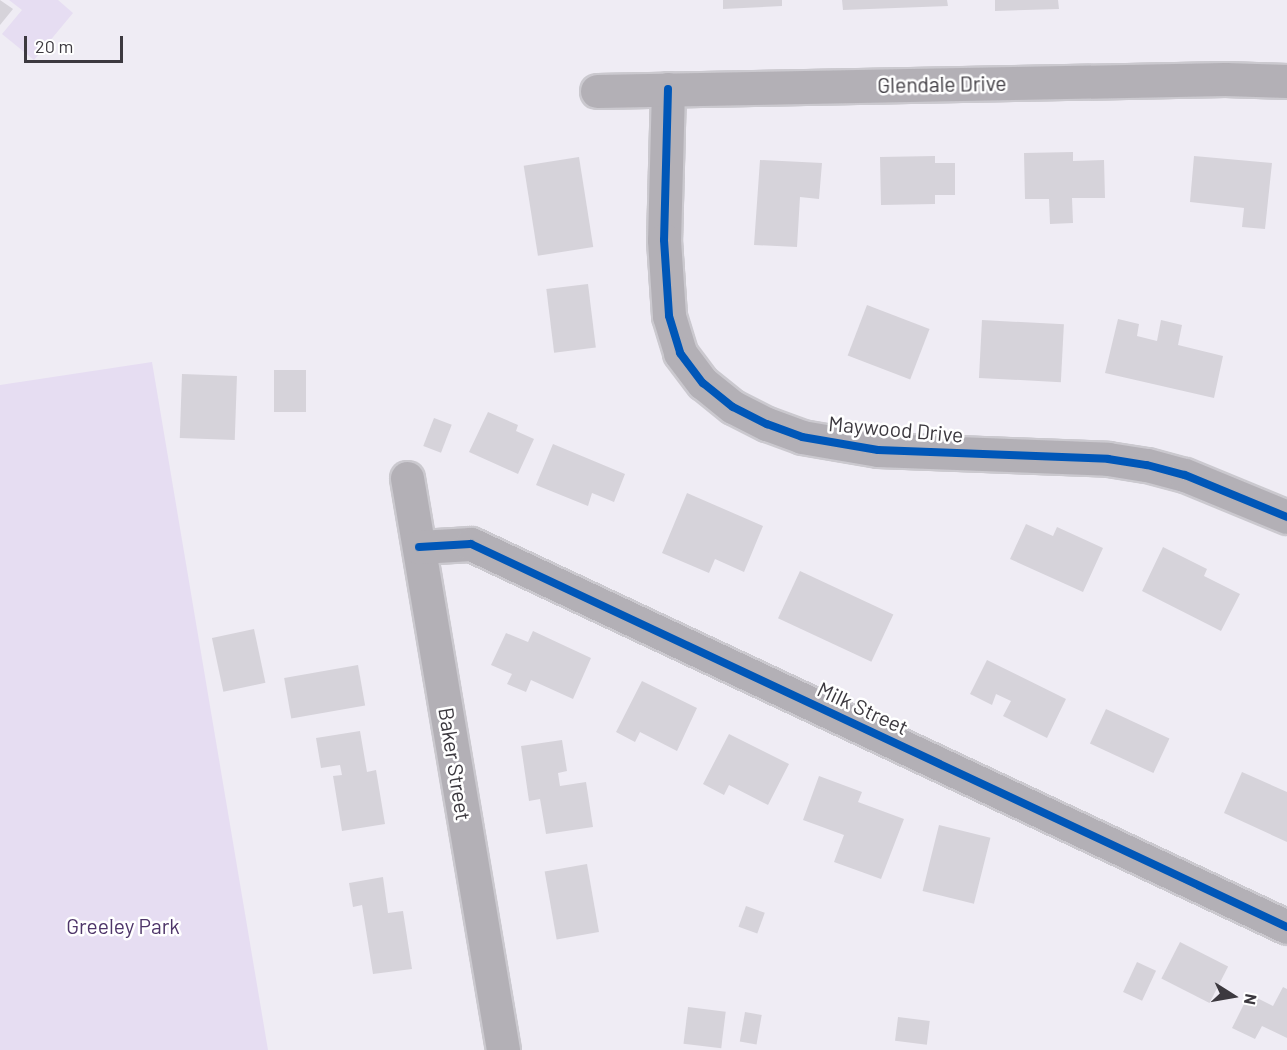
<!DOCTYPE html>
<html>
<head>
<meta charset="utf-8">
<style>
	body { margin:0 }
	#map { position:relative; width:1287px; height:1050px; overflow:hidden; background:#efecf4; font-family:Barlow,sans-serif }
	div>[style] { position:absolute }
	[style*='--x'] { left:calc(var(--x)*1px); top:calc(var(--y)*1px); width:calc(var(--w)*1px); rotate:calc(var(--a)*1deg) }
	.green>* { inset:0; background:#e6ddf2 }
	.building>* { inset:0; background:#d6d3da; transform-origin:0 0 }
	.roads { filter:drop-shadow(2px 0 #cbc9cf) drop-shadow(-2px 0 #cbc9cf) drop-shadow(0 2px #cbc9cf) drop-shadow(0 -2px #cbc9cf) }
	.minor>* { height:33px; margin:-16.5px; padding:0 16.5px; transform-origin:16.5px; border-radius:16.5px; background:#b3b0b6 }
	.cycleway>* { height:8px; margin:-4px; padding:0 4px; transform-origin:4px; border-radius:4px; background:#0057b8 }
	span { translate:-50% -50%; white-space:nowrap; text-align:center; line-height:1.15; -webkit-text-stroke:5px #fff; paint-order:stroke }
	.street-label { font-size:21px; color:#3c393f }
	.park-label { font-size:21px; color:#4e3569 }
	.north { position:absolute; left:1203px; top:966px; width:60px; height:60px; -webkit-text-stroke:4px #fff; paint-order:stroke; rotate:101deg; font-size:16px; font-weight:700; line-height:24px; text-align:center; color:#3c393f }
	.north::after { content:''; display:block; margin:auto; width:21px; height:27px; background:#3c393f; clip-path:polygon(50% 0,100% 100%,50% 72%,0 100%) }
	.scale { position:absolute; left:24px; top:36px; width:99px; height:27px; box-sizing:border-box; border:3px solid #3c393f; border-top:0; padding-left:8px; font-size:18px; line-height:21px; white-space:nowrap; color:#3c393f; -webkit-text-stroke:4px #fff; paint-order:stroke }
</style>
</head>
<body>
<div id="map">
	<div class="green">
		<i style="clip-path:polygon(9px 0,58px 0,73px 13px,34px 60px,2px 34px,22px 10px)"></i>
		<i style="clip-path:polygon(152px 362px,268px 1050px,0 1050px,0 385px)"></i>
	</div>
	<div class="building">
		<i style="clip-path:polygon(0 0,13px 9px,0 25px)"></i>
		<i style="clip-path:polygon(723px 0,782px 0,782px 6px,723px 9px)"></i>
		<i style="clip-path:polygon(842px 0,947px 0,948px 6px,843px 10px)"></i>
		<i style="clip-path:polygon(995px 0,1058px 0,1059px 9px,995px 11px)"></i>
		<i style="clip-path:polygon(1073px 152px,1073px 161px,1104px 160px,1105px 198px,1072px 198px,1073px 223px,1050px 224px,1049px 199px,1025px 199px,1024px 153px)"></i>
		<i style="clip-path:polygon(935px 156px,935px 163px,955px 163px,955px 195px,935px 195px,935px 204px,881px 205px,880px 157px)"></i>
		<i style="clip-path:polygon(1194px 156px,1272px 163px,1265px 229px,1242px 227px,1244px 208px,1190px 202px)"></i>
		<i style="left:579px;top:157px;width:91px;height:56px;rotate:81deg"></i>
		<i style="clip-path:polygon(760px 160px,822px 163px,819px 199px,800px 197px,797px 247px,754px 245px)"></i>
		<i style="left:588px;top:284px;width:64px;height:42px;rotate:83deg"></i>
		<i style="left:867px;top:305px;width:67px;height:54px;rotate:21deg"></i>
		<i style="clip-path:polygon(1118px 319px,1139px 324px,1137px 336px,1157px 341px,1161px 320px,1182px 325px,1178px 345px,1223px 356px,1214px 398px,1105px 373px)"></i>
		<i style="left:982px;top:320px;width:82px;height:58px;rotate:3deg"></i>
		<i style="left:274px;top:370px;width:32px;height:42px"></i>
		<i style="left:182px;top:374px;width:55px;height:64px;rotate:2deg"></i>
		<i style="clip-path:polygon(488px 412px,518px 425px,516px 431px,534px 439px,518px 474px,469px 452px)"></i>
		<i style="left:434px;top:418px;width:19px;height:30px;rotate:21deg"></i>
		<i style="clip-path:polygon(553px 444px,625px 474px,614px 502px,592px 493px,588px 506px,536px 485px)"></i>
		<i style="clip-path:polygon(687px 493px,763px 526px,744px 572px,715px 559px,709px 573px,662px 553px)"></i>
		<i style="clip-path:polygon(1026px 524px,1053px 536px,1057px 527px,1103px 548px,1083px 592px,1010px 559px)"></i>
		<i style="clip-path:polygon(1163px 547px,1207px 569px,1204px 576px,1240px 594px,1221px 631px,1142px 591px)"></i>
		<i style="left:800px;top:571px;width:103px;height:52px;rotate:25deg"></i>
		<i style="left:254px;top:629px;width:55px;height:43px;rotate:78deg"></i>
		<i style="clip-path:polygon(533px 631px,591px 658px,573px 699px,531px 680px,526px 692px,507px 684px,512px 674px,491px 665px,506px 633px,528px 642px)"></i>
		<i style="clip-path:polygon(987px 660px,1066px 699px,1047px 738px,1003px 716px,1011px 701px,996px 694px,992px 705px,970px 694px)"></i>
		<i style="left:358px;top:665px;width:41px;height:75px;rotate:80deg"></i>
		<i style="clip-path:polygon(642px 681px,697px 708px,677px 751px,640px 732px,635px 742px,616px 732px)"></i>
		<i style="left:1106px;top:709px;width:70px;height:38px;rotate:25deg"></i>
		<i style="clip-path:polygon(360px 731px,367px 772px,376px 770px,385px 824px,342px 831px,333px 776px,342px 775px,340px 765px,321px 768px,316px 738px)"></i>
		<i style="clip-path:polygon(729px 734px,789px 764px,768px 805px,729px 785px,724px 795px,703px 784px)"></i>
		<i style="clip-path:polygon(562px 740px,567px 771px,558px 773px,560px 786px,586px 782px,593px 827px,546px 834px,540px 799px,529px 801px,521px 746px)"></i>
		<i style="clip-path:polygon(1242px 772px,1287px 792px,1287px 842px,1224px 813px)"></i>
		<i style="clip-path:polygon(819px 776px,862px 792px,858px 802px,904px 819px,881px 879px,834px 862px,844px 835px,803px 820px)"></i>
		<i style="left:939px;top:825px;width:53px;height:68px;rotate:14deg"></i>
		<i style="left:587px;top:864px;width:69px;height:43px;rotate:80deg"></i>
		<i style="clip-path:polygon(383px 877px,388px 913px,403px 911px,412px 969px,373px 974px,362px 905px,353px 907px,349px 883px)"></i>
		<i style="left:746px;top:906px;width:20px;height:22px;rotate:20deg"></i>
		<i style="left:1180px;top:942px;width:54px;height:41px;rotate:27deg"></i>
		<i style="left:1137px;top:962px;width:21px;height:33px;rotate:25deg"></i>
		<i style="clip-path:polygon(1283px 987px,1287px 989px,1287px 1038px,1262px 1026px,1255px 1039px,1232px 1028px,1249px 994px,1273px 1006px)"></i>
		<i style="left:688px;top:1007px;width:38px;height:37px;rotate:7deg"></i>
		<i style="left:745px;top:1012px;width:17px;height:30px;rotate:10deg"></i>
		<i style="left:898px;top:1017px;width:32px;height:24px;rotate:7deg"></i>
	</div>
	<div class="roads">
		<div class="minor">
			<i style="--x:668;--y:89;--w:151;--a:91.5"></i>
			<i style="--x:664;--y:240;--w:76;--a:86.2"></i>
			<i style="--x:669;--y:316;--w:39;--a:73"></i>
			<i style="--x:680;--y:353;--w:38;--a:53"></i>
			<i style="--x:703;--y:383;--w:38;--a:39"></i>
			<i style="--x:733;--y:407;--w:38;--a:27"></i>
			<i style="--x:767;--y:424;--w:37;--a:20"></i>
			<i style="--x:802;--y:437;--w:77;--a:9.7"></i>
			<i style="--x:878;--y:450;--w:230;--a:2.2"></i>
			<i style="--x:1108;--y:459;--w:39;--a:9"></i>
			<i style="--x:1147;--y:465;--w:39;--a:15"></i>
			<i style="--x:1185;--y:475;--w:110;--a:22.4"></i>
			<i style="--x:597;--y:91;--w:628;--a:-1.09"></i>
			<i style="--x:1225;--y:79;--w:62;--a:1.8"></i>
			<i style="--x:407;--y:478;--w:580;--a:80.47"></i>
			<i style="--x:419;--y:547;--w:52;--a:-3.3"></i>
			<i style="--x:471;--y:544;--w:901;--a:25.14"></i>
		</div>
	</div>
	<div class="cycleway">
		<i style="--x:668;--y:89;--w:151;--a:91.5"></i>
		<i style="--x:664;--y:240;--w:76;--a:86.2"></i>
		<i style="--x:669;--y:316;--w:39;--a:73"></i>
		<i style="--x:680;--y:353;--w:38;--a:53"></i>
		<i style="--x:703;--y:383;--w:38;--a:39"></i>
		<i style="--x:733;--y:407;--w:38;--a:27"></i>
		<i style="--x:767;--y:424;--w:37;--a:20"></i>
		<i style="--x:802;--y:437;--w:77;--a:9.7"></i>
		<i style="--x:878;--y:450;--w:230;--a:2.2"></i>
		<i style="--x:1108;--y:459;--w:39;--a:9"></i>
		<i style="--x:1147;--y:465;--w:39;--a:15"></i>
		<i style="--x:1185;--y:475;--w:110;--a:22.4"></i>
		<i style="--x:419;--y:547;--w:52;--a:-3.3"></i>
		<i style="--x:471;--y:544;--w:901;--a:25.14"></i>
	</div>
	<div class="street-label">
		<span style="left:942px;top:84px;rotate:-1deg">Glendale Drive</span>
		<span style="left:896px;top:429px;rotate:5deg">Maywood Drive</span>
		<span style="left:863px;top:708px;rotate:25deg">Milk Street</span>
		<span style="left:455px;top:764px;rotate:81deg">Baker Street</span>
	</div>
	<div class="park-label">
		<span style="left:123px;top:926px">Greeley Park</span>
	</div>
	<div class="north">N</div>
	<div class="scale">20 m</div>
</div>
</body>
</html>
